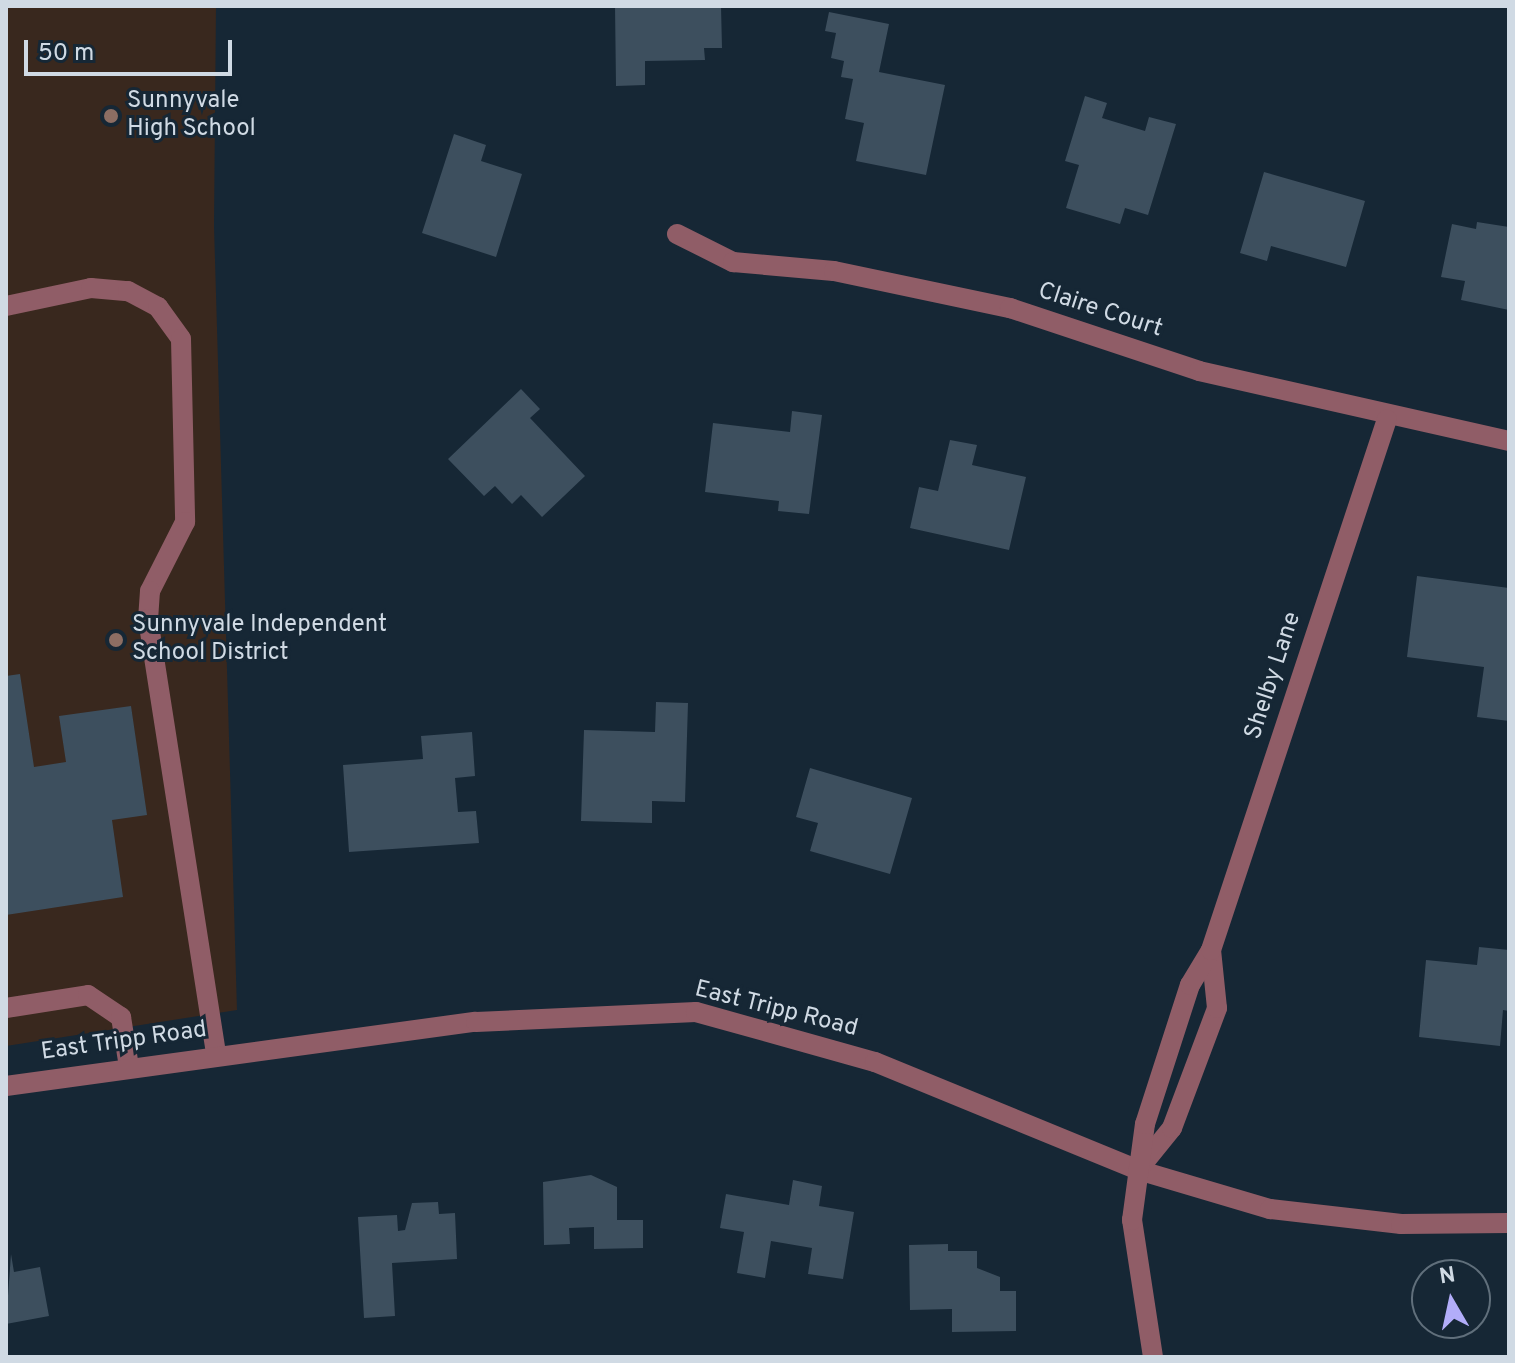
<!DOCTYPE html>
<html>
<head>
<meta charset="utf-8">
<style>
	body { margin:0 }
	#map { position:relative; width:1515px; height:1363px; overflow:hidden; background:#162735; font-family:Overpass,sans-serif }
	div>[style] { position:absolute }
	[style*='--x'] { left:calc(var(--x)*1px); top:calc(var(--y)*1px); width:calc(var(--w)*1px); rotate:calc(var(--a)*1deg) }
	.education>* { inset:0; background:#39281e }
	.building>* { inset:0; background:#3d4f5e }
	.minor>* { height:20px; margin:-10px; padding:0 10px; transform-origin:10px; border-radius:10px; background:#905d67 }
	.dots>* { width:22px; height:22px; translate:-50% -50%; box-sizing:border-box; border:4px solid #162735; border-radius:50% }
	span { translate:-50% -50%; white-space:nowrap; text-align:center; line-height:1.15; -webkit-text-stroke:6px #162735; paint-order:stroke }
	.poi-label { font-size:24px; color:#d0dae4 }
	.left { translate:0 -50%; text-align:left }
	.street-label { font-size:24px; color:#d0dae4 }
	.frame { position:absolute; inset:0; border:8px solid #d0dae4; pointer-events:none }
	.north { position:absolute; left:1411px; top:1259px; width:80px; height:80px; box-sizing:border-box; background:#162735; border:2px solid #606f7b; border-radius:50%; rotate:351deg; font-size:22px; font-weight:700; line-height:32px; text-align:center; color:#d0dae4 }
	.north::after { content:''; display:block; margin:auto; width:28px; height:36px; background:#b2adf9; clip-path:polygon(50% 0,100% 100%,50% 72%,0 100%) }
	.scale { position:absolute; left:24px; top:40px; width:208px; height:36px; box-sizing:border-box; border:4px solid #d0dae4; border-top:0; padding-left:10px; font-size:24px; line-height:28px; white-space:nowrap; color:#d0dae4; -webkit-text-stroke:6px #162735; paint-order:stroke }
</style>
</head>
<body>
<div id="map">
	<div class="education">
		<i style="clip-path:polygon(6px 6px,216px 6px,214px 226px,237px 1010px,6px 1046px)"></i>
	</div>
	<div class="building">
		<i style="clip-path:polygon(615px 6px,721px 6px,722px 48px,704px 48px,705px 60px,645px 61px,645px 85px,616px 86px)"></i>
		<i style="clip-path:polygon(829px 12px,889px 24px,879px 72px,945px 85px,926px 175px,856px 161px,864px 123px,845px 119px,853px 79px,841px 77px,844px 61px,831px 58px,836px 33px,825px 31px)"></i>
		<i style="clip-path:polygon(1085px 96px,1107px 103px,1102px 118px,1145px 131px,1149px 117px,1176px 124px,1148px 215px,1125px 208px,1120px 224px,1066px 208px,1079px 165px,1065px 161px)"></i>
		<i style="clip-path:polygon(454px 134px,486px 145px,481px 161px,522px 174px,496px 257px,422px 233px)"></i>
		<i style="clip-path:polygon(1264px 172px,1365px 201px,1346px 267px,1271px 246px,1267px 261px,1240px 253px)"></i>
		<i style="clip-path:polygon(1477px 222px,1509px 227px,1509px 310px,1461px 300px,1465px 281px,1441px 277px,1452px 224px,1476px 229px)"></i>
		<i style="clip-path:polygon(521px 389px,540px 409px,530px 418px,585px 476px,542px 517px,521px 495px,512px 504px,495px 486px,484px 496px,448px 459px)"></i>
		<i style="clip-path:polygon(792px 411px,822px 415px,809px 514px,778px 511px,779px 501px,705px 492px,713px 423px,790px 432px)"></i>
		<i style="clip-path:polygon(950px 440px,977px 445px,972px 465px,1026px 477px,1009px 550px,910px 528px,919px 487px,938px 491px)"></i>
		<i style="clip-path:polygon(1417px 576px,1509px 588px,1509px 721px,1477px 717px,1484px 667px,1407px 657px)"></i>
		<i style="clip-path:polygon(20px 674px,34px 767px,66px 762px,59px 716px,131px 706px,147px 815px,112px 820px,123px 897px,6px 915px,6px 676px)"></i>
		<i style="clip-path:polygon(656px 702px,688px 703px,685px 802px,652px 801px,652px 823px,581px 821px,584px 730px,655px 732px)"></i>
		<i style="clip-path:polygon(472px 732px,475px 776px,455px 778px,458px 812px,476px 811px,479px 843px,349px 852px,343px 765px,423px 759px,421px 736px)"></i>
		<i style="clip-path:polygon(810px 768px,912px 798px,890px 874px,810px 851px,818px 823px,796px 817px)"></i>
		<i style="clip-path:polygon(1479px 947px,1509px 950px,1509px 1011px,1503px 1010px,1500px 1046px,1419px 1037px,1426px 960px,1477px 965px)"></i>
		<i style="clip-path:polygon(591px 1175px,617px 1187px,617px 1220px,643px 1220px,643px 1248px,594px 1249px,594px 1227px,569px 1228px,570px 1244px,544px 1245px,543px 1182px)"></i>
		<i style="clip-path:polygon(793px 1180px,822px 1186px,819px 1206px,854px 1212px,843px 1279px,808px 1274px,812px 1248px,771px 1241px,765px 1278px,737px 1273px,744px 1232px,720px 1228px,726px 1194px,789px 1205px)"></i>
		<i style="clip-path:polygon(438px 1202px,439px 1214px,455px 1213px,457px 1259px,392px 1263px,395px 1316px,364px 1318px,358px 1217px,397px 1215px,398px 1231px,405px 1230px,412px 1203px)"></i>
		<i style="clip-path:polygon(948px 1244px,948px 1251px,977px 1251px,977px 1268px,1000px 1277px,1000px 1291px,1016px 1291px,1016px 1331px,952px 1332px,952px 1309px,910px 1310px,909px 1245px)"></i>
		<i style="clip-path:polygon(11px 1254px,14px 1272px,40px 1267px,49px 1316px,6px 1324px)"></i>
	</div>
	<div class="minor">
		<i style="--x:677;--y:234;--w:63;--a:26.6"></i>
		<i style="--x:733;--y:262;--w:101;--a:5.1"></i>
		<i style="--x:834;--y:271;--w:180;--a:11.9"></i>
		<i style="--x:1010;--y:308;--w:199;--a:18.4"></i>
		<i style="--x:1199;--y:371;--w:318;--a:12.7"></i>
		<i style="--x:6;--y:306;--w:87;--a:-12"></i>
		<i style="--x:91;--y:288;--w:37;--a:5"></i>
		<i style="--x:128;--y:291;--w:34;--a:28"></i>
		<i style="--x:158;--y:307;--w:39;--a:54"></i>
		<i style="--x:181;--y:339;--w:183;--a:88.7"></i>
		<i style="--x:185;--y:522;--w:77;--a:116.9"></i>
		<i style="--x:150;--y:591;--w:28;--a:94"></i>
		<i style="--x:148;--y:619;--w:441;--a:81.1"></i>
		<i style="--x:6;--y:1008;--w:83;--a:-9"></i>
		<i style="--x:88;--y:995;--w:40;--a:34"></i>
		<i style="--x:121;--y:1017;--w:51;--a:80.9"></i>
		<i style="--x:6;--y:1086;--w:474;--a:-7.8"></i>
		<i style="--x:476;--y:1022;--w:220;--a:-2.6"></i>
		<i style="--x:696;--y:1012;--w:186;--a:15.6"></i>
		<i style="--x:875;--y:1062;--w:284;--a:22.3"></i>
		<i style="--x:1138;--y:1170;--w:138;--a:16.5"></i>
		<i style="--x:1270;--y:1209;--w:132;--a:6.5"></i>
		<i style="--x:1401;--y:1224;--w:108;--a:-0.5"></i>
		<i style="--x:1138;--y:1170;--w:54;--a:-51"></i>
		<i style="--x:1172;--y:1128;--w:128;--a:-69.4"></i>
		<i style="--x:1217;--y:1008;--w:58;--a:-95.9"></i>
		<i style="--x:1153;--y:1357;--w:139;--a:-98.7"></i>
		<i style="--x:1132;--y:1220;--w:97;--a:-82.3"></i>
		<i style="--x:1145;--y:1124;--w:146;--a:-72.1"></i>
		<i style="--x:1190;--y:985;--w:41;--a:-59"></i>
		<i style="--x:1211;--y:950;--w:559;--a:-71.66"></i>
	</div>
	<div class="dots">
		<i style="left:111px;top:116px;background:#8d6e63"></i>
		<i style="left:116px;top:640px;background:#8d6e63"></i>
	</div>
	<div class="poi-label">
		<span class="left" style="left:127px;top:116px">Sunnyvale<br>High School</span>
		<span class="left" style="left:132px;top:640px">Sunnyvale Independent<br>School District</span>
	</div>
	<div class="street-label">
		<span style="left:1100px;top:311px;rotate:18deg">Claire Court</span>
		<span style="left:1274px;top:676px;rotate:-72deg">Shelby Lane</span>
		<span style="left:776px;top:1010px;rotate:14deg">East Tripp Road</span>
		<span style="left:124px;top:1042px;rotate:-8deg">East Tripp Road</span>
	</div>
	<div class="frame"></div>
	<div class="north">N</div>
	<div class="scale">50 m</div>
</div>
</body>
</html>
